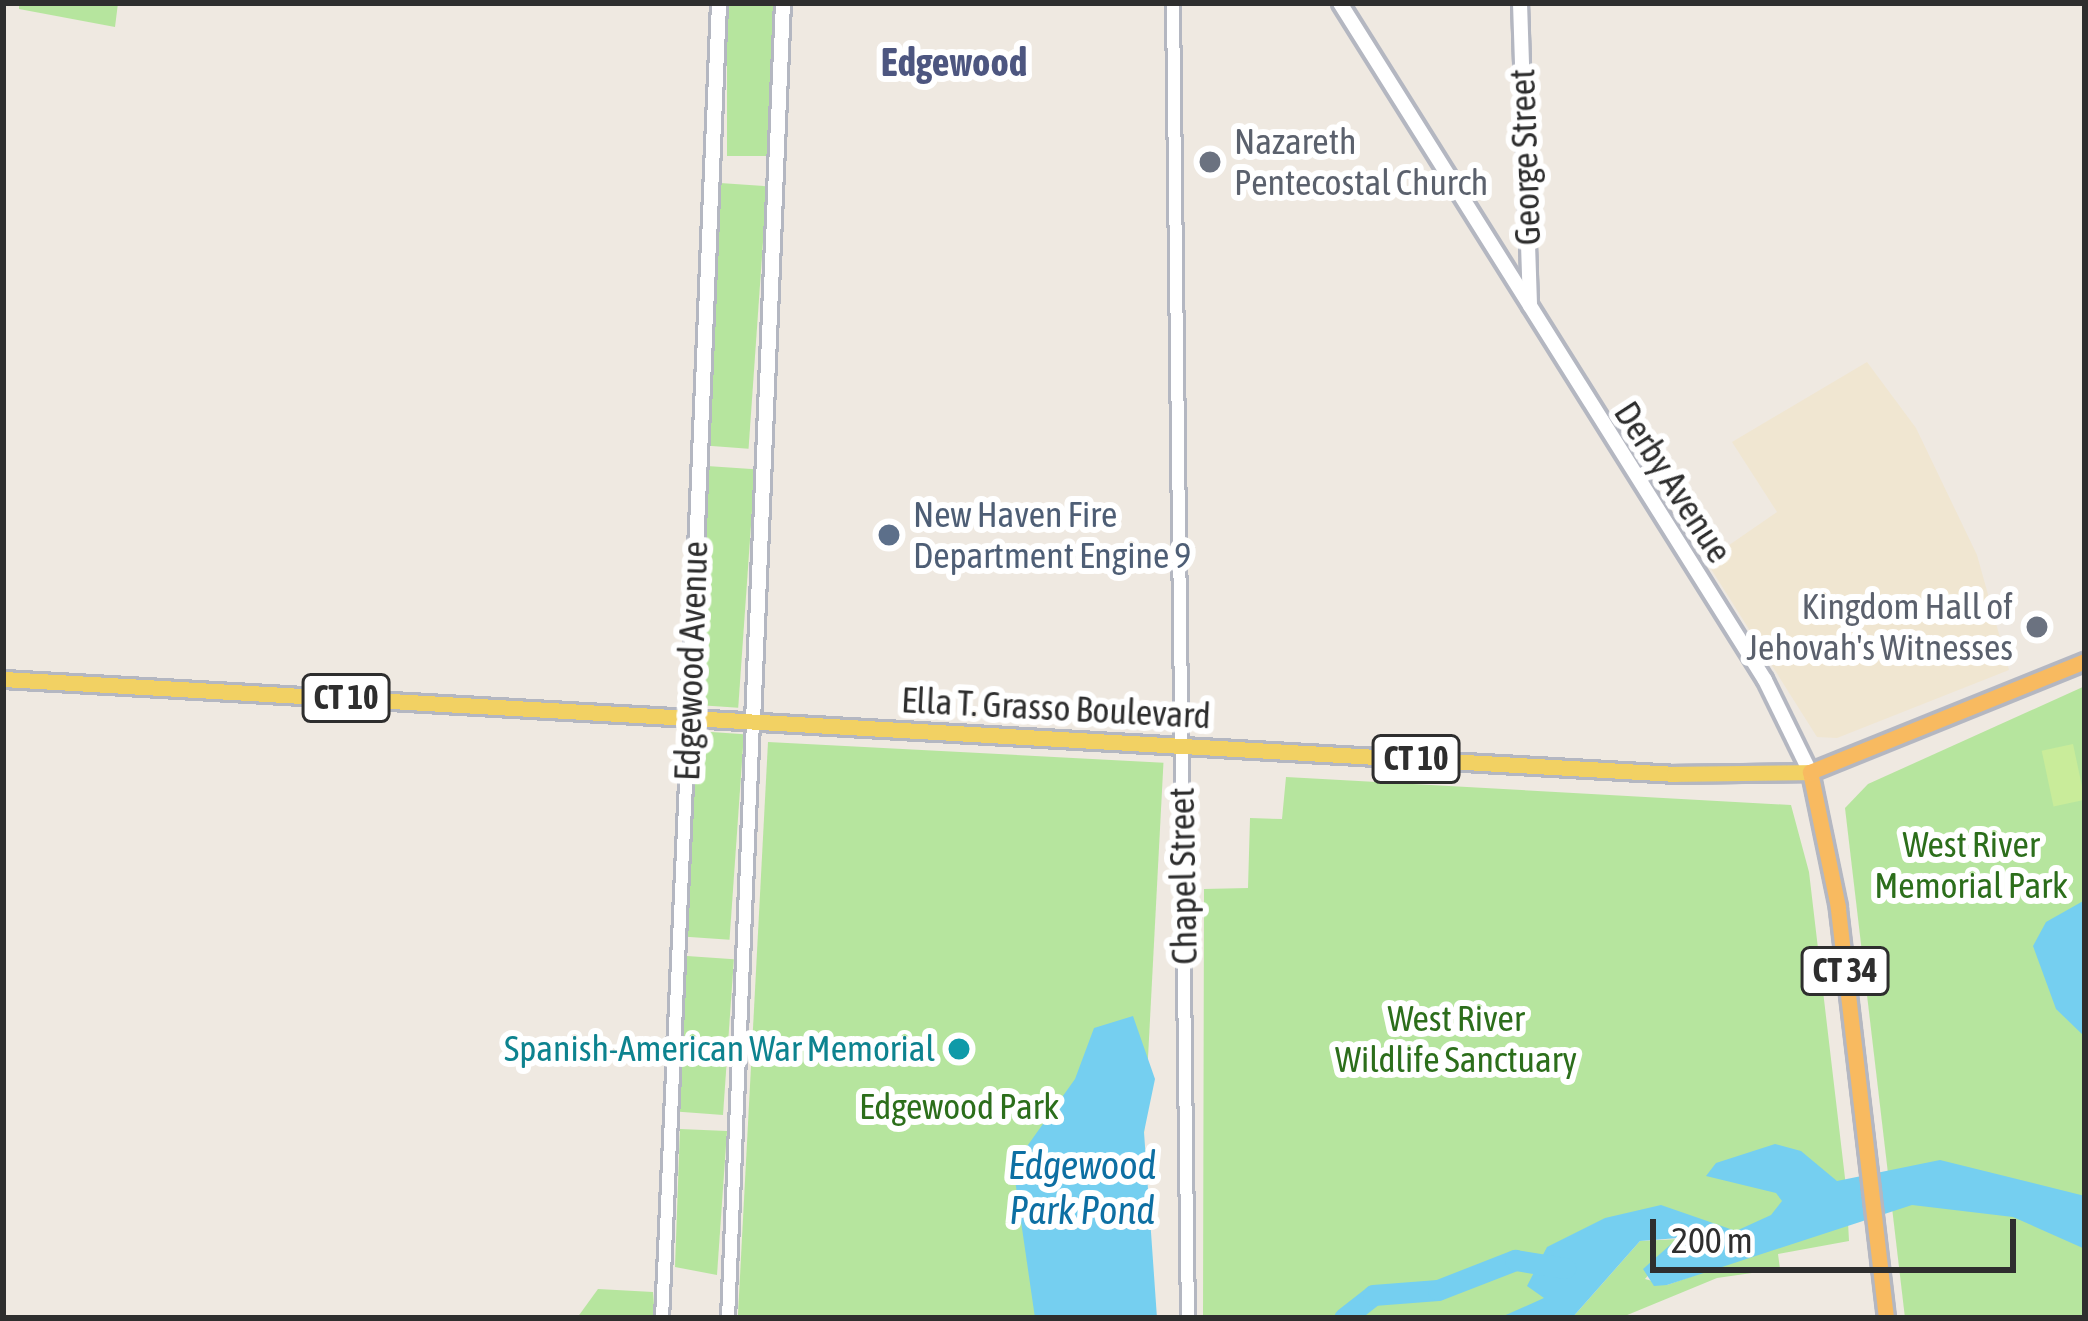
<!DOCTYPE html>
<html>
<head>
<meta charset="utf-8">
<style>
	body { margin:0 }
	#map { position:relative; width:2088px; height:1321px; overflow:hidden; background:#efe9e1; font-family:"Asap Condensed",sans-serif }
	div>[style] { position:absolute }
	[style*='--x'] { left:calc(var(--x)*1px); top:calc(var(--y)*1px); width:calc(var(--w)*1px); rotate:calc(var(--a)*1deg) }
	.education>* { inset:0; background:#f0e6d1 }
	.green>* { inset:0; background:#b6e59e; transform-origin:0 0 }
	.pitch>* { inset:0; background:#c9ec9a; transform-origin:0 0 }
	.water>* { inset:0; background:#75cff0 }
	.river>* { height:21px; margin:-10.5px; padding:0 10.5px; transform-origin:10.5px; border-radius:10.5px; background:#75cff0 }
	.roads { filter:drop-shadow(3px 0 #b4b7c1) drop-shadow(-3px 0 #b4b7c1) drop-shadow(0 3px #b4b7c1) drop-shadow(0 -3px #b4b7c1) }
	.tertiary>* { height:12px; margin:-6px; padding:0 6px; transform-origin:6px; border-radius:6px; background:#fff }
	.secondary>* { height:14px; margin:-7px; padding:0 7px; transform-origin:7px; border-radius:7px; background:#fff }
	.primary>* { height:15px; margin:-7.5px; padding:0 7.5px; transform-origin:7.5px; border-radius:7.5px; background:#f2d163 }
	.trunk>* { height:15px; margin:-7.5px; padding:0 7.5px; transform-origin:7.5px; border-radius:7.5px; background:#f8ba60 }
	.dots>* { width:33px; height:33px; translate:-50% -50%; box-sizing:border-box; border:6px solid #fff; border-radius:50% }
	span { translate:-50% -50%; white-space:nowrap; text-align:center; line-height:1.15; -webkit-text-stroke:12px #fff; paint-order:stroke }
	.shield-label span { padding:3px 9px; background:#fff; border:3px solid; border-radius:9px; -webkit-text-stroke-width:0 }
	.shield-label { font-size:33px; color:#2e2e2e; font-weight:700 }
	.worship-label { font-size:36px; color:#5b616d }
	.left { translate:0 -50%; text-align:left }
	.right { translate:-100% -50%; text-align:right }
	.street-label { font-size:36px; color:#2e2e2e }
	.service-label { font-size:36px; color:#4e5e75 }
	.park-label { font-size:36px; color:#2c6e1b }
	.culture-label { font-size:36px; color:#0d838f }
	.neighbourhood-label { font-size:39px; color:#4d5680; font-weight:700 }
	.water-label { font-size:39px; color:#0d6fa3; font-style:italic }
	.frame { position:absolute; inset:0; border:6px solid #2e2e2e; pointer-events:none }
	.scale { position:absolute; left:1650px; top:1219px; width:366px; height:54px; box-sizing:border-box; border:6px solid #2e2e2e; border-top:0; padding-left:15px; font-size:36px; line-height:42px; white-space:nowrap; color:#2e2e2e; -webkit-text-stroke:9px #fff; paint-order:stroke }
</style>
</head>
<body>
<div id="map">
	<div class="education">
		<i style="clip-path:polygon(1867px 362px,1916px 428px,1977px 555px,2009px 670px,1837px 738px,1817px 737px,1706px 561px,1777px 512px,1732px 442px)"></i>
	</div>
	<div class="green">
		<i style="clip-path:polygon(19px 3px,118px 3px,115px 27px,19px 9px)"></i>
		<i style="left:727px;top:3px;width:48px;height:153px"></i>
		<i style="left:720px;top:183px;width:47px;height:263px;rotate:4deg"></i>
		<i style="left:707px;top:466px;width:48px;height:239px;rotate:4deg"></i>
		<i style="clip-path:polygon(2085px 686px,2085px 1318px,1905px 1318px,1845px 808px,1868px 784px)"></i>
		<i style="left:697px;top:731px;width:47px;height:206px;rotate:4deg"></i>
		<i style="left:768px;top:742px;width:396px;height:577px;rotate:3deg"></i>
		<i style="clip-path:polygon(1286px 777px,1791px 805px,1809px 872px,1847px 1195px,1751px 1239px,1667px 1224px,1620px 1231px,1572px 1287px,1509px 1318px,1203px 1318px,1204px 889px,1248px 888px,1250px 818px,1282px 819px)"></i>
		<i style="left:687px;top:956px;width:47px;height:156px;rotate:4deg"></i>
		<i style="clip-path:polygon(680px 1129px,727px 1131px,717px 1275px,675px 1267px)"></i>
		<i style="clip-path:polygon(1848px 1222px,1849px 1241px,1778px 1254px,1780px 1269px,1717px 1278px,1620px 1318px,1572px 1318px,1640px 1241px,1679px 1239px,1645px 1279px,1667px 1285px)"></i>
		<i style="clip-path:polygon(598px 1289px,653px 1292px,655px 1318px,577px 1318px)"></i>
	</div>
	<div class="pitch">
		<i style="left:2073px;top:744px;width:57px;height:32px;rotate:78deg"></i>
	</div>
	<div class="water">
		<i style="clip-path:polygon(2085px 900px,2085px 1037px,2056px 1009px,2033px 946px,2046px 922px)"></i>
		<i style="clip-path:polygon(1133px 1016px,1155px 1079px,1144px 1132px,1157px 1318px,1035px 1318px,1013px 1166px,1075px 1079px,1094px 1028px)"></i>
		<i style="clip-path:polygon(1775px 1144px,1801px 1151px,1837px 1181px,1940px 1160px,2085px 1196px,2085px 1249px,2013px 1217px,1912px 1205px,1667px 1285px,1654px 1286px,1643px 1269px,1678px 1238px,1640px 1241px,1572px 1318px,1499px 1318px,1544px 1298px,1527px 1286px,1547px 1247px,1605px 1218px,1661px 1205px,1736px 1231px,1771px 1215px,1782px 1201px,1776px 1193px,1706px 1176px,1716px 1163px)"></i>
	</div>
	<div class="river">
		<i style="--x:1344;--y:1318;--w:37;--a:-38"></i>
		<i style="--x:1373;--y:1295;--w:65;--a:-4.4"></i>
		<i style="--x:1438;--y:1290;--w:83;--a:-21.3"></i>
		<i style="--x:1515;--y:1260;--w:51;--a:9.1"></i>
	</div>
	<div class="roads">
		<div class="tertiary">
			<i style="--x:1173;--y:3;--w:1315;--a:89.35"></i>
			<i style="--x:662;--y:1318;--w:602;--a:-87.43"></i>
			<i style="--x:728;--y:1318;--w:598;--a:-87.6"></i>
		</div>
		<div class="secondary">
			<i style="--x:1340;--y:3;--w:799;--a:57.88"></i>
			<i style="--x:1765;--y:680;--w:102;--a:63.9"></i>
			<i style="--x:1520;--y:3;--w:303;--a:88.1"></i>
			<i style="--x:689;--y:717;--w:715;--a:-87.59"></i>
			<i style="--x:753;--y:721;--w:719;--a:-87.61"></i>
		</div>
		<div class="primary">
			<i style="--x:3;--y:679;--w:1674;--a:3.25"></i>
			<i style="--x:1674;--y:774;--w:136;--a:-0.8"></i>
		</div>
		<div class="trunk">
			<i style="--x:1886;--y:1318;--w:414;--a:-96.7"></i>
			<i style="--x:1838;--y:907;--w:138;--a:-101.7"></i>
			<i style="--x:1810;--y:772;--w:297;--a:-22"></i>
		</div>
	</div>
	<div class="dots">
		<i style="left:1210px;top:162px;background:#6b7280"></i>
		<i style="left:889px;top:535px;background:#5c6f8a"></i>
		<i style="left:2037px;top:627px;background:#6b7280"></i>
		<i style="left:959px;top:1049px;background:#0f9aa8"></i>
	</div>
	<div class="shield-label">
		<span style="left:346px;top:698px">CT 10</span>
		<span style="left:1416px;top:759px">CT 10</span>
		<span style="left:1845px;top:971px">CT 34</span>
	</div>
	<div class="worship-label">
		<span class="left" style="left:1234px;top:162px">Nazareth<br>Pentecostal Church</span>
		<span class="right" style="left:2013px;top:627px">Kingdom Hall of<br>Jehovah's Witnesses</span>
	</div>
	<div class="street-label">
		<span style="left:1525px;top:157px;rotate:-92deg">George Street</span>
		<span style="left:1673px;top:482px;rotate:57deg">Derby Avenue</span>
		<span style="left:691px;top:661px;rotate:-88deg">Edgewood Avenue</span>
		<span style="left:1056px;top:708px;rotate:3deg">Ella T. Grasso Boulevard</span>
		<span style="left:1183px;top:876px;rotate:-91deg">Chapel Street</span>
	</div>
	<div class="service-label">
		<span class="left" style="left:913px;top:535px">New Haven Fire<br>Department Engine 9</span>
	</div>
	<div class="park-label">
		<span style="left:1971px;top:865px">West River<br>Memorial Park</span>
		<span style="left:1456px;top:1039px">West River<br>Wildlife Sanctuary</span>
		<span style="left:959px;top:1107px">Edgewood Park</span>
	</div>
	<div class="culture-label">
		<span class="right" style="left:935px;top:1049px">Spanish-American War Memorial</span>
	</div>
	<div class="neighbourhood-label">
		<span style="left:954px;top:62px">Edgewood</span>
	</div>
	<div class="water-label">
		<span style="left:1082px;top:1188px">Edgewood<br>Park Pond</span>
	</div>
	<div class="frame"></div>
	<div class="scale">200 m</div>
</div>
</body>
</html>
